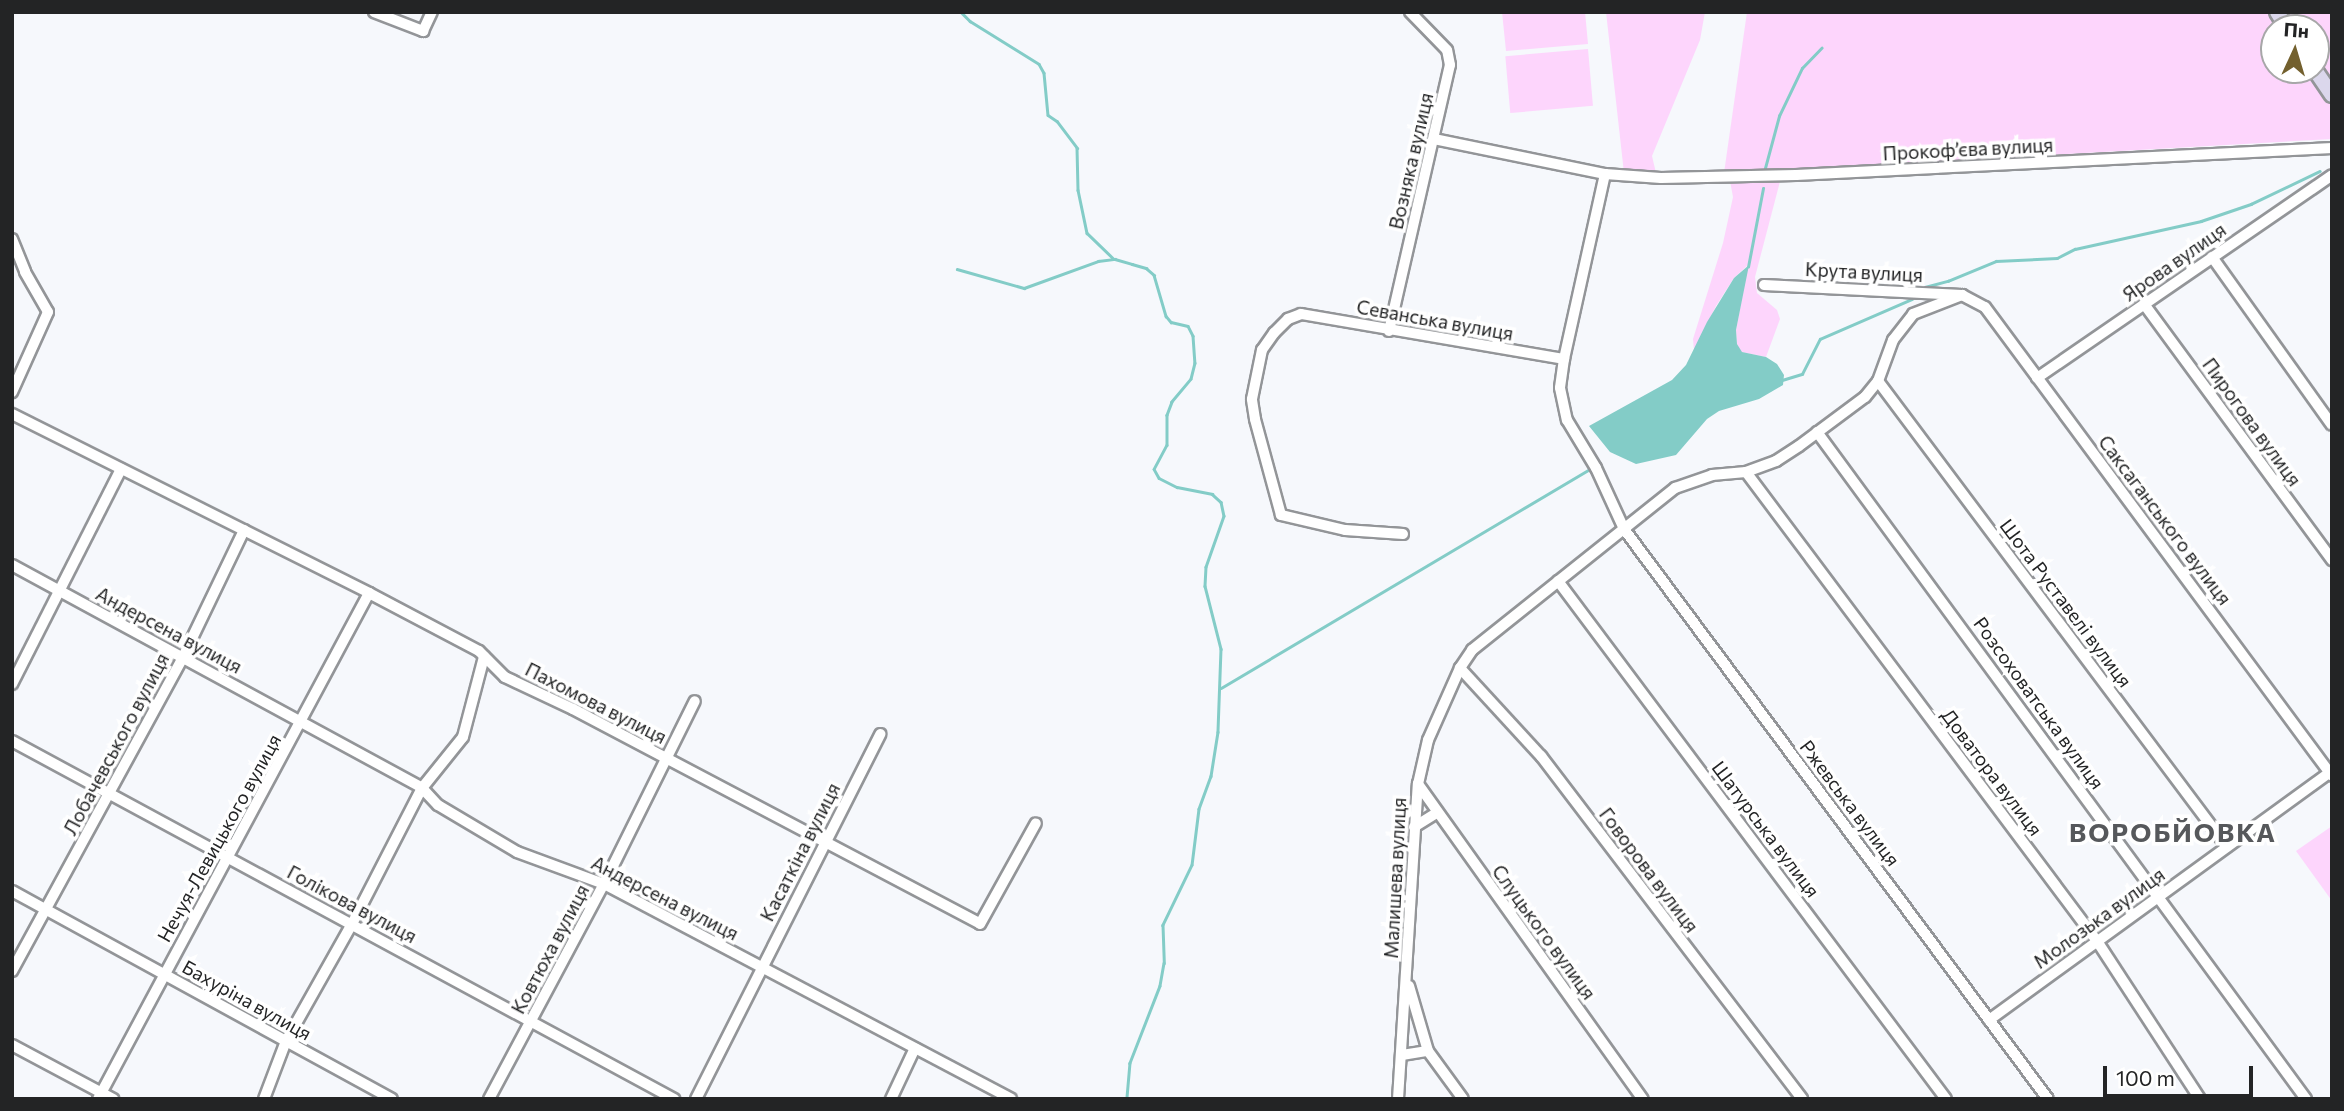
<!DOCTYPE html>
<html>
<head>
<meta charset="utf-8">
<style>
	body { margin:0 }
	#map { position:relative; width:2344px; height:1111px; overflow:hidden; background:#f6f8fc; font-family:Commissioner,sans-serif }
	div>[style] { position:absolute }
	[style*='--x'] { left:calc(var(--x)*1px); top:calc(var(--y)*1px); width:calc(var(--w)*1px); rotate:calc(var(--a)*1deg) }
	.green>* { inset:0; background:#fdd5fc; transform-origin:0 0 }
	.water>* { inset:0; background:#83ccc7 }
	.stream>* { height:2.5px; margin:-1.25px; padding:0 1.25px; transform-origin:1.25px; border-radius:1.25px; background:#83ccc7 }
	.roads { filter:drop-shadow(2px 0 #939598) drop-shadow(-2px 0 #939598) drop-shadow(0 2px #939598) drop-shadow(0 -2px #939598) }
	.minor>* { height:10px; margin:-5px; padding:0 5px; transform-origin:5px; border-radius:5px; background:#fff }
	.secondary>* { height:14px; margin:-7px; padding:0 7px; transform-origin:7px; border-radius:7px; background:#dbd7ec }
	span { translate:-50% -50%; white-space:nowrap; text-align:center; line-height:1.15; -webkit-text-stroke:7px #fff; paint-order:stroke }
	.street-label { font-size:19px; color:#232425 }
	.district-label { font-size:26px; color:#56585b; font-weight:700; letter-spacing:2px }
	.frame { position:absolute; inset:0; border:14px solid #232425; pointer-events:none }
	.north { position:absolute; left:2260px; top:14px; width:70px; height:70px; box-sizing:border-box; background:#fff; border:2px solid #a7a7a8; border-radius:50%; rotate:4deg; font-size:19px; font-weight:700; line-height:28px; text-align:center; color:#232425 }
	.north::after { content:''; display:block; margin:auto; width:24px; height:32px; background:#73602e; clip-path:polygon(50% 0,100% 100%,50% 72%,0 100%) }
	.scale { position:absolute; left:2103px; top:1066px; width:150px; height:32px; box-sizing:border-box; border:4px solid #232425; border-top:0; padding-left:9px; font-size:21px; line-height:24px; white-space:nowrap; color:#232425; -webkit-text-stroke:5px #fff; paint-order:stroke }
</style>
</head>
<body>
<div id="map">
	<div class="green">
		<i style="clip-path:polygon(1502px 12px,1585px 12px,1588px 44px,1506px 51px)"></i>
		<i style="clip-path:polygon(1606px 12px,1705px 12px,1700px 40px,1652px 156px,1656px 173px,1624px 173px)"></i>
		<i style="clip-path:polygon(evenodd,1747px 12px,2332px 12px,2332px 139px,1783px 170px,1755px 277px,1757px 293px,1777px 310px,1780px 319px,1766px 357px,1741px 352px,1737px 344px,1736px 330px,1748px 265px,1734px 278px,1716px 306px,1694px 351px,1693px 339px,1723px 243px,1733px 197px,1730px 181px,1724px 173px,1747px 12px,2274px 28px,2316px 28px,2316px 70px,2274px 70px,2274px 28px)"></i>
		<i style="left:1588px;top:49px;width:57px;height:83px;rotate:85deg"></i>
		<i style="clip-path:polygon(2332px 826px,2332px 901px,2296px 851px)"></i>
	</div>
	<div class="water">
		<i style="clip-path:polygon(1749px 265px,1736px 330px,1737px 344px,1742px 352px,1766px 357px,1777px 364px,1784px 375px,1783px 385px,1759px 399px,1719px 411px,1707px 419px,1676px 455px,1636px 464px,1610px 452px,1589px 426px,1672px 380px,1686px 365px,1707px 322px,1734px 278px)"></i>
	</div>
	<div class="stream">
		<i style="--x:961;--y:12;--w:13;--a:45"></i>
		<i style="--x:970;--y:21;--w:81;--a:31.9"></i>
		<i style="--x:1039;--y:64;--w:10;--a:61"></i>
		<i style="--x:1044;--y:73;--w:42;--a:84.6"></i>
		<i style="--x:1048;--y:115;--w:11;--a:34"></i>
		<i style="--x:1057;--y:121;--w:34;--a:53"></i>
		<i style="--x:1077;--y:148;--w:42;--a:88.6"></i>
		<i style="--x:1078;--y:190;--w:44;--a:78.2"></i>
		<i style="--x:1087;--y:233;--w:37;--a:44"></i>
		<i style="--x:1765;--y:168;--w:54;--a:-74.9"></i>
		<i style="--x:1779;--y:116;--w:53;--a:-64.4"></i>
		<i style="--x:1802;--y:68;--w:28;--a:-46"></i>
		<i style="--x:1748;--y:267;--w:80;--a:-79.2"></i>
		<i style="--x:957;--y:269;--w:70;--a:15.8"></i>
		<i style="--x:1024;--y:288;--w:79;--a:-20"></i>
		<i style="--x:1098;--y:261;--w:17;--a:-7"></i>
		<i style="--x:1115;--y:259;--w:18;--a:16"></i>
		<i style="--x:1132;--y:264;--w:15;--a:16"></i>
		<i style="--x:1146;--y:268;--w:11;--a:41"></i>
		<i style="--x:1154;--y:275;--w:43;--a:73.7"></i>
		<i style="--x:1166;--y:316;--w:8;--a:50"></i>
		<i style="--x:1171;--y:322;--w:17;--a:13"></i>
		<i style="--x:1188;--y:326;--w:11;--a:63"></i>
		<i style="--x:1193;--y:336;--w:27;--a:86"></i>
		<i style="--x:1195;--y:363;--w:16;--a:104"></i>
		<i style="--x:1191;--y:379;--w:30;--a:130"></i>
		<i style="--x:1172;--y:402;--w:14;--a:111"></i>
		<i style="--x:1167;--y:415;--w:30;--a:90"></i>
		<i style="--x:1167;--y:445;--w:27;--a:118"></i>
		<i style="--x:1154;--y:469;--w:10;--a:61"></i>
		<i style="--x:1159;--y:478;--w:20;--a:27"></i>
		<i style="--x:1177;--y:487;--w:36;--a:11"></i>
		<i style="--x:1212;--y:494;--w:12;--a:42"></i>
		<i style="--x:1221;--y:502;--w:14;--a:78"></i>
		<i style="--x:1224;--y:516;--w:54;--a:109.4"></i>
		<i style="--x:1206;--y:567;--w:19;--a:93"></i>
		<i style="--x:1205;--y:586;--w:65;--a:75.7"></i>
		<i style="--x:1221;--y:649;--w:83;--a:92.1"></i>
		<i style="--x:1218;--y:732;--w:45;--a:99"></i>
		<i style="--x:1211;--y:776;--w:35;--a:110"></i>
		<i style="--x:1199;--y:809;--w:56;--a:97.1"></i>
		<i style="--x:1192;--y:865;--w:67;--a:115.8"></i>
		<i style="--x:1163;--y:925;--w:38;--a:88"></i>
		<i style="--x:1164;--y:963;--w:23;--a:100"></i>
		<i style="--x:1160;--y:986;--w:83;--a:111.3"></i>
		<i style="--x:1130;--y:1063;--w:36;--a:95"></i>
		<i style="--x:1921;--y:288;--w:28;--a:-15"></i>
		<i style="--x:1948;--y:281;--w:52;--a:-22.6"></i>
		<i style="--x:1996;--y:261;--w:61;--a:-2.8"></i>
		<i style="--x:2057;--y:258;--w:20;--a:-27"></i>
		<i style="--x:2075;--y:249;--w:129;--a:-12.5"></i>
		<i style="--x:2201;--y:221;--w:53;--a:-18.8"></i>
		<i style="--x:2251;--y:204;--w:76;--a:-25.6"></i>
		<i style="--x:1782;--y:380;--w:21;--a:-17"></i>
		<i style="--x:1802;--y:374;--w:39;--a:-63"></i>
		<i style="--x:1820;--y:339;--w:100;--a:-23.5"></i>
		<i style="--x:1221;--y:688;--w:427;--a:-30.7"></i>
	</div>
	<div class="roads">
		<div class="minor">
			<i style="--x:374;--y:12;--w:53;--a:21.2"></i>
			<i style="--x:423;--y:31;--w:21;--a:-65"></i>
			<i style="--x:1434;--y:139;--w:175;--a:11.6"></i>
			<i style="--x:1605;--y:174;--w:56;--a:4.1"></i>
			<i style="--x:1661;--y:178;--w:135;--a:-1.3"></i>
			<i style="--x:1796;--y:175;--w:537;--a:-2.88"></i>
			<i style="--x:1605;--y:174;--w:189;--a:102.5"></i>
			<i style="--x:1564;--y:359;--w:29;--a:98"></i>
			<i style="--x:1560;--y:388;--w:33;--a:78"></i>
			<i style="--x:1567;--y:420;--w:56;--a:58.9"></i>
			<i style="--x:1596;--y:468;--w:67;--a:65.3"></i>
			<i style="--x:1624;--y:529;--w:710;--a:53.36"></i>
			<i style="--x:12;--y:239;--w:35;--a:68"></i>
			<i style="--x:25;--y:272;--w:46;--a:60.1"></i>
			<i style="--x:48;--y:312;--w:88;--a:114.2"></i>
			<i style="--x:2212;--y:257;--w:206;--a:54.5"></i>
			<i style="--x:1764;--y:285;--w:198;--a:2.9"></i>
			<i style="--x:1962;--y:295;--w:26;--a:28"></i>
			<i style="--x:1985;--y:307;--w:583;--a:53.5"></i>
			<i style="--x:2144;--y:304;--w:318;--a:53.7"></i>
			<i style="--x:1389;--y:331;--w:273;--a:-77.1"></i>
			<i style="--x:1450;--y:65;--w:15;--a:-101"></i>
			<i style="--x:1447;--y:50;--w:53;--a:-134.2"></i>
			<i style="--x:2037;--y:378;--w:358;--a:-34.5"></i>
			<i style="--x:1878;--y:381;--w:582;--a:53.17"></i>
			<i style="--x:12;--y:414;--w:399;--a:26.6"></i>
			<i style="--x:369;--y:593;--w:124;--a:27.8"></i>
			<i style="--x:479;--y:651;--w:37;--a:45"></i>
			<i style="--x:505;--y:677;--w:75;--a:25.2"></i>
			<i style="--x:573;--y:709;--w:460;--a:27.8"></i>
			<i style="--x:980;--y:924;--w:115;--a:-61"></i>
			<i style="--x:1817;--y:432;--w:827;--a:53.75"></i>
			<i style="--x:1746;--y:472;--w:586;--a:53.19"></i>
			<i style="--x:2097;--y:941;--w:189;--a:56.9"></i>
			<i style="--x:1403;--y:534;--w:58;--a:-176.1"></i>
			<i style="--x:1345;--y:530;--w:66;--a:-166.8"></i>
			<i style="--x:1281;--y:515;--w:99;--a:-105.2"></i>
			<i style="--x:1255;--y:419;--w:20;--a:-99"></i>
			<i style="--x:1252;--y:399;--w:50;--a:-78.5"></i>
			<i style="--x:1262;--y:350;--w:21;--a:-55"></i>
			<i style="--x:1274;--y:333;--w:20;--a:-45"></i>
			<i style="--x:1288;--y:319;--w:14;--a:-21"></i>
			<i style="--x:1301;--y:314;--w:267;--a:9.7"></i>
			<i style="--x:12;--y:565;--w:467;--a:28.5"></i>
			<i style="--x:422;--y:788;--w:23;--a:47"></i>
			<i style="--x:438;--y:805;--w:92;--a:30.7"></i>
			<i style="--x:517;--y:852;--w:93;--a:20.2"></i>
			<i style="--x:604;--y:884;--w:460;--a:27.8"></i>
			<i style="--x:1558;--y:581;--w:647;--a:53.17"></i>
			<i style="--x:1460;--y:668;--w:120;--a:47.4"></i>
			<i style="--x:1541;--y:756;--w:431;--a:52.7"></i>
			<i style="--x:12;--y:684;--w:241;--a:-63.1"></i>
			<i style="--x:12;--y:741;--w:753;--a:28.4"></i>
			<i style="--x:1418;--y:784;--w:387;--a:54.5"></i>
			<i style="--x:1414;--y:827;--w:26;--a:-32"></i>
			<i style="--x:12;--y:891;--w:433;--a:28.7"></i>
			<i style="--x:12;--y:971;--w:358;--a:-61.4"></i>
			<i style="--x:183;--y:657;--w:141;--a:-64.3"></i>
			<i style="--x:1409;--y:986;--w:68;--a:73.7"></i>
			<i style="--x:1428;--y:1051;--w:59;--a:53.9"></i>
			<i style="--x:1989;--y:1020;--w:424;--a:-36"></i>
			<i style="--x:12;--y:1045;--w:115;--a:28.1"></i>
			<i style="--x:1402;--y:1055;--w:26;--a:-9"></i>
			<i style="--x:98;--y:1099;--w:574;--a:-61.83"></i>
			<i style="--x:264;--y:1099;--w:62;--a:-69.2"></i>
			<i style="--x:286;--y:1041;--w:134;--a:-60.6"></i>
			<i style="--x:352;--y:924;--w:153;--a:-62.8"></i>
			<i style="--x:422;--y:788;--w:65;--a:-51.2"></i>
			<i style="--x:463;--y:737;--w:83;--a:-75.3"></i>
			<i style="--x:489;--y:1099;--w:244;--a:-61.9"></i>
			<i style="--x:604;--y:884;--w:204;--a:-63.6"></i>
			<i style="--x:696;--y:1099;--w:409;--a:-63.2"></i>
			<i style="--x:891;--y:1099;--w:56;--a:-64.8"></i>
			<i style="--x:1398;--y:1099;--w:316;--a:-86.4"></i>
			<i style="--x:1418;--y:784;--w:45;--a:-77.2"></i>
			<i style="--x:1428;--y:740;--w:79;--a:-66"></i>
			<i style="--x:1460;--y:668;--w:22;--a:-56"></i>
			<i style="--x:1472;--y:650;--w:260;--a:-38.6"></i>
			<i style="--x:1675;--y:488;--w:39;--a:-19"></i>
			<i style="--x:1712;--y:475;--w:34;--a:-5"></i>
			<i style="--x:1746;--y:472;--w:32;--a:-20"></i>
			<i style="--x:1776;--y:461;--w:27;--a:-33"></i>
			<i style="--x:1799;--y:446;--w:82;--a:-36.6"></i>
			<i style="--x:1865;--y:397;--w:21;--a:-51"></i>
			<i style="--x:1878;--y:381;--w:44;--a:-69.9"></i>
			<i style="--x:1893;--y:340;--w:33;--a:-52"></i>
			<i style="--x:1913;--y:314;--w:53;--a:-21.2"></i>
		</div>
		<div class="secondary">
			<i style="--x:2277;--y:12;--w:19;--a:58"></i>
			<i style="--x:2315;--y:70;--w:30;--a:56"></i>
		</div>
	</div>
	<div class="street-label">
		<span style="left:1968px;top:149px;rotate:-3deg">Прокоф’єва вулиця</span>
		<span style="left:1411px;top:161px;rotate:-77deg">Возняка вулиця</span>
		<span style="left:2174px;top:262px;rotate:-35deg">Ярова вулиця</span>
		<span style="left:1864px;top:272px;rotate:3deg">Крута вулиця</span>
		<span style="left:1435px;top:320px;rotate:10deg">Севанська вулиця</span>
		<span style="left:2252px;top:422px;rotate:54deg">Пирогова вулиця</span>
		<span style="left:2165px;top:520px;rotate:53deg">Саксаганського вулиця</span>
		<span style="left:2066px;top:603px;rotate:53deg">Шота Руставелі вулиця</span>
		<span style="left:169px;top:630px;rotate:28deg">Андерсена вулиця</span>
		<span style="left:596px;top:703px;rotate:27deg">Пахомова вулиця</span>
		<span style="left:2039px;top:703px;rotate:54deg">Розсоховатська вулиця</span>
		<span style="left:116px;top:744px;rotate:-62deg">Лобачевського вулиця</span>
		<span style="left:1992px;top:772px;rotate:53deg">Доватора вулиця</span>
		<span style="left:1850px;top:803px;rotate:53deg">Ржевська вулиця</span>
		<span style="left:1766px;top:829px;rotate:53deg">Шатурська вулиця</span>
		<span style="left:219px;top:838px;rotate:-61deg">Нечуя-Левицького вулиця</span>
		<span style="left:800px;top:852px;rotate:-63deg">Касаткіна вулиця</span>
		<span style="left:1649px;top:870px;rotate:53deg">Говорова вулиця</span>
		<span style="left:1395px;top:878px;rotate:-87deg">Малишева вулиця</span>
		<span style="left:665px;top:898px;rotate:27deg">Андерсена вулиця</span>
		<span style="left:352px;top:904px;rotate:28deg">Голікова вулиця</span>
		<span style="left:2099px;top:918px;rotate:-36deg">Молозька вулиця</span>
		<span style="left:1544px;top:932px;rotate:54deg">Слуцького вулиця</span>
		<span style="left:550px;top:949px;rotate:-62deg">Ковтюха вулиця</span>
		<span style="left:247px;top:1000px;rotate:29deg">Бахуріна вулиця</span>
	</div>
	<div class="district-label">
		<span style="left:2173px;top:832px">ВОРОБЙОВКА</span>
	</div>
	<div class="frame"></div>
	<div class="north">Пн</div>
	<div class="scale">100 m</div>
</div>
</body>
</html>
